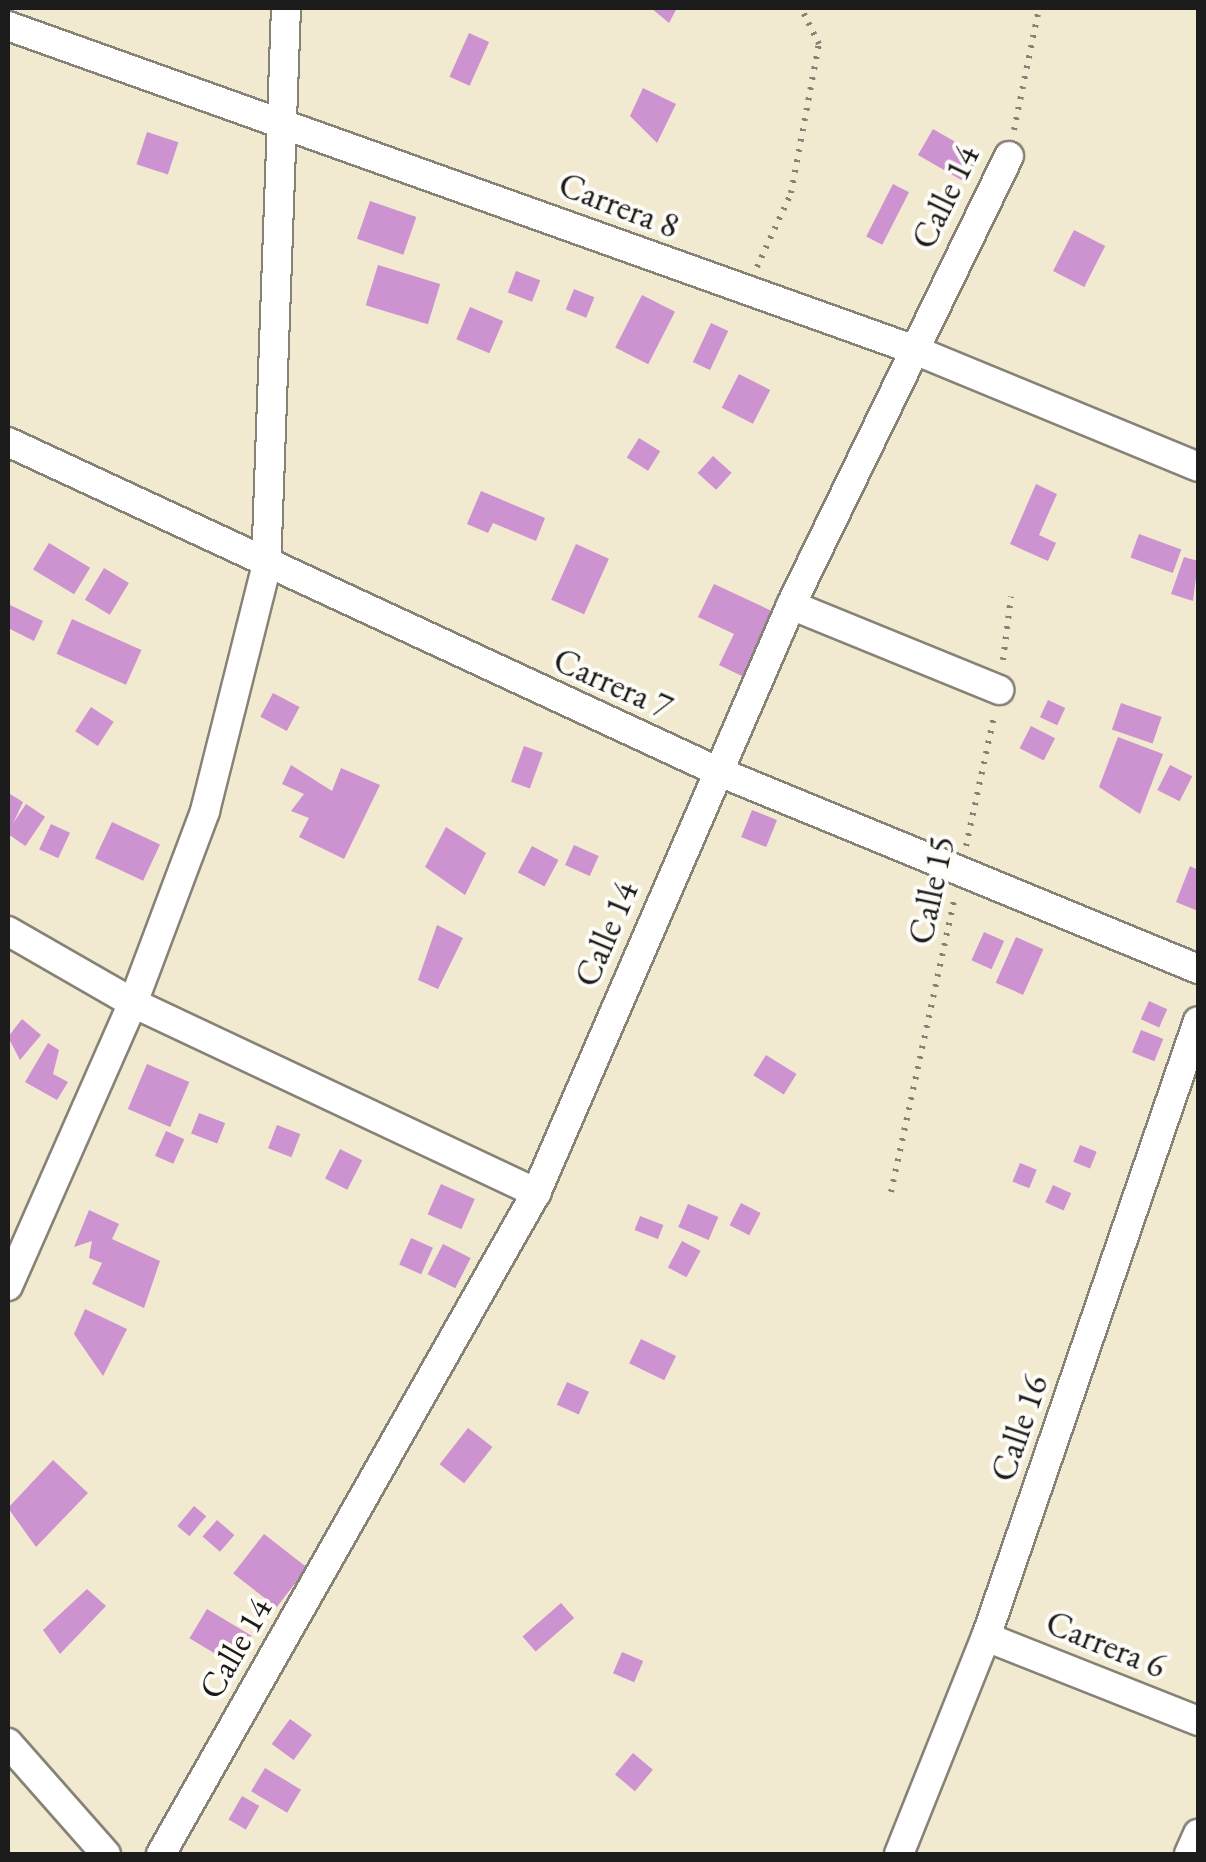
<!DOCTYPE html>
<html>
<head>
<meta charset="utf-8">
<style>
	body { margin:0 }
	#map { position:relative; width:1206px; height:1862px; overflow:hidden; background:#f2e9d1; font-family:"EB Garamond",serif }
	div>[style] { position:absolute }
	[style*='--x'] { left:calc(var(--x)*1px); top:calc(var(--y)*1px); width:calc(var(--w)*1px); rotate:calc(var(--a)*1deg) }
	.building>* { inset:0; background:#cd92d0; transform-origin:0 0 }
	.path>* { height:6px; margin-top:-3px; transform-origin:0; background:repeating-linear-gradient(90deg,#878276 0 2.5px,transparent 0 10.5px) }
	.roads { filter:drop-shadow(2px 0 #878276) drop-shadow(-2px 0 #878276) drop-shadow(0 2px #878276) drop-shadow(0 -2px #878276) }
	.street>* { height:28px; margin:-14px; padding:0 14px; transform-origin:14px; border-radius:14px; background:#fff }
	span { translate:-50% -50%; white-space:nowrap; text-align:center; line-height:1.15; -webkit-text-stroke:8px #fdfcf7; paint-order:stroke }
	.street-label { font-size:35px; color:#1c1c1c }
	.frame { position:absolute; inset:0; border:10px solid #1c1c1c; pointer-events:none }
</style>
</head>
<body>
<div id="map">
	<div class="building">
		<i style="clip-path:polygon(651px 8px,677px 8px,669px 23px)"></i>
		<i style="left:469px;top:33px;width:22px;height:48px;rotate:24deg"></i>
		<i style="clip-path:polygon(643px 88px,676px 104px,657px 143px,630px 116px)"></i>
		<i style="left:933px;top:129px;width:54px;height:30px;rotate:30deg"></i>
		<i style="left:147px;top:132px;width:33px;height:34px;rotate:18deg"></i>
		<i style="left:893px;top:184px;width:18px;height:59px;rotate:27deg"></i>
		<i style="left:370px;top:201px;width:49px;height:40px;rotate:19deg"></i>
		<i style="left:1074px;top:230px;width:35px;height:46px;rotate:27deg"></i>
		<i style="left:378px;top:265px;width:65px;height:42px;rotate:17deg"></i>
		<i style="left:516px;top:271px;width:26px;height:23px;rotate:21deg"></i>
		<i style="left:574px;top:289px;width:22px;height:22px;rotate:22deg"></i>
		<i style="left:642px;top:295px;width:37px;height:59px;rotate:27deg"></i>
		<i style="left:470px;top:307px;width:36px;height:35px;rotate:23deg"></i>
		<i style="left:711px;top:323px;width:19px;height:43px;rotate:25deg"></i>
		<i style="left:739px;top:374px;width:35px;height:38px;rotate:27deg"></i>
		<i style="left:639px;top:438px;width:25px;height:23px;rotate:32deg"></i>
		<i style="left:713px;top:456px;width:25px;height:23px;rotate:42deg"></i>
		<i style="clip-path:polygon(1036px 484px,1057px 494px,1039px 535px,1056px 543px,1048px 561px,1010px 544px)"></i>
		<i style="clip-path:polygon(481px 491px,545px 518px,536px 541px,493px 523px,488px 533px,467px 524px)"></i>
		<i style="left:1139px;top:534px;width:45px;height:25px;rotate:20deg"></i>
		<i style="left:49px;top:543px;width:48px;height:31px;rotate:31deg"></i>
		<i style="left:576px;top:544px;width:36px;height:61px;rotate:24deg"></i>
		<i style="clip-path:polygon(1184px 557px,1198px 561px,1193px 601px,1171px 594px)"></i>
		<i style="left:104px;top:568px;width:29px;height:37px;rotate:31deg"></i>
		<i style="clip-path:polygon(714px 584px,774px 612px,744px 677px,719px 665px,734px 634px,698px 617px)"></i>
		<i style="clip-path:polygon(8px 604px,43px 621px,34px 641px,8px 628px)"></i>
		<i style="left:72px;top:619px;width:76px;height:38px;rotate:24deg"></i>
		<i style="left:273px;top:693px;width:30px;height:27px;rotate:28deg"></i>
		<i style="left:1048px;top:700px;width:19px;height:19px;rotate:25deg"></i>
		<i style="left:1121px;top:703px;width:43px;height:28px;rotate:19deg"></i>
		<i style="left:91px;top:707px;width:27px;height:29px;rotate:33deg"></i>
		<i style="left:1031px;top:726px;width:27px;height:25px;rotate:27deg"></i>
		<i style="clip-path:polygon(1118px 737px,1163px 754px,1140px 814px,1099px 787px)"></i>
		<i style="left:524px;top:746px;width:20px;height:38px;rotate:20deg"></i>
		<i style="clip-path:polygon(291px 765px,332px 791px,341px 768px,380px 785px,344px 859px,299px 837px,309px 818px,291px 811px,304px 794px,282px 784px)"></i>
		<i style="left:1170px;top:765px;width:25px;height:28px;rotate:27deg"></i>
		<i style="clip-path:polygon(10px 794px,23px 802px,8px 834px,8px 801px)"></i>
		<i style="left:26px;top:804px;width:23px;height:35px;rotate:34deg"></i>
		<i style="left:752px;top:810px;width:27px;height:29px;rotate:22deg"></i>
		<i style="left:112px;top:822px;width:53px;height:40px;rotate:25deg"></i>
		<i style="left:51px;top:824px;width:21px;height:28px;rotate:25deg"></i>
		<i style="clip-path:polygon(446px 827px,486px 853px,465px 895px,425px 867px)"></i>
		<i style="left:574px;top:845px;width:27px;height:22px;rotate:24deg"></i>
		<i style="left:532px;top:846px;width:30px;height:30px;rotate:28deg"></i>
		<i style="clip-path:polygon(1190px 866px,1198px 870px,1198px 911px,1176px 902px)"></i>
		<i style="clip-path:polygon(437px 925px,463px 938px,438px 989px,418px 980px)"></i>
		<i style="left:984px;top:932px;width:22px;height:31px;rotate:24deg"></i>
		<i style="left:1016px;top:937px;width:30px;height:50px;rotate:24deg"></i>
		<i style="left:1149px;top:1001px;width:20px;height:20px;rotate:24deg"></i>
		<i style="clip-path:polygon(22px 1019px,41px 1035px,20px 1060px,8px 1037px)"></i>
		<i style="left:1141px;top:1030px;width:24px;height:24px;rotate:22deg"></i>
		<i style="clip-path:polygon(48px 1043px,59px 1050px,53px 1074px,68px 1082px,57px 1100px,25px 1082px)"></i>
		<i style="left:766px;top:1055px;width:36px;height:24px;rotate:32deg"></i>
		<i style="left:147px;top:1064px;width:46px;height:49px;rotate:23deg"></i>
		<i style="left:199px;top:1113px;width:28px;height:22px;rotate:21deg"></i>
		<i style="left:277px;top:1125px;width:25px;height:25px;rotate:21deg"></i>
		<i style="left:166px;top:1131px;width:20px;height:27px;rotate:24deg"></i>
		<i style="left:1080px;top:1145px;width:18px;height:18px;rotate:22deg"></i>
		<i style="left:340px;top:1149px;width:25px;height:33px;rotate:27deg"></i>
		<i style="left:1020px;top:1163px;width:18px;height:20px;rotate:22deg"></i>
		<i style="left:441px;top:1184px;width:37px;height:33px;rotate:24deg"></i>
		<i style="left:1053px;top:1185px;width:20px;height:19px;rotate:24deg"></i>
		<i style="left:741px;top:1203px;width:22px;height:25px;rotate:27deg"></i>
		<i style="left:688px;top:1204px;width:33px;height:25px;rotate:23deg"></i>
		<i style="clip-path:polygon(89px 1210px,119px 1224px,112px 1239px,160px 1261px,144px 1308px,92px 1284px,102px 1263px,89px 1258px,92px 1241px,74px 1247px)"></i>
		<i style="left:640px;top:1216px;width:25px;height:15px;rotate:21deg"></i>
		<i style="left:411px;top:1238px;width:24px;height:29px;rotate:24deg"></i>
		<i style="left:682px;top:1241px;width:21px;height:30px;rotate:28deg"></i>
		<i style="left:443px;top:1244px;width:31px;height:34px;rotate:27deg"></i>
		<i style="clip-path:polygon(85px 1309px,127px 1329px,103px 1376px,74px 1334px)"></i>
		<i style="left:641px;top:1339px;width:39px;height:27px;rotate:26deg"></i>
		<i style="left:567px;top:1382px;width:24px;height:25px;rotate:24deg"></i>
		<i style="left:468px;top:1428px;width:31px;height:46px;rotate:38deg"></i>
		<i style="clip-path:polygon(53px 1460px,88px 1493px,36px 1547px,8px 1508px)"></i>
		<i style="left:194px;top:1506px;width:16px;height:26px;rotate:40deg"></i>
		<i style="left:217px;top:1520px;width:23px;height:22px;rotate:41deg"></i>
		<i style="left:264px;top:1534px;width:55px;height:50px;rotate:38deg"></i>
		<i style="clip-path:polygon(87px 1589px,106px 1606px,60px 1654px,43px 1630px)"></i>
		<i style="left:561px;top:1603px;width:20px;height:51px;rotate:49deg"></i>
		<i style="left:207px;top:1609px;width:52px;height:34px;rotate:31deg"></i>
		<i style="left:622px;top:1652px;width:23px;height:23px;rotate:23deg"></i>
		<i style="left:290px;top:1719px;width:27px;height:31px;rotate:36deg"></i>
		<i style="left:633px;top:1753px;width:26px;height:28px;rotate:40deg"></i>
		<i style="left:265px;top:1768px;width:42px;height:27px;rotate:31deg"></i>
		<i style="left:242px;top:1796px;width:20px;height:27px;rotate:30deg"></i>
	</div>
	<div class="path">
		<i style="--x:1014;--y:130;--w:125;--a:-78.4"></i>
		<i style="--x:757;--y:267;--w:81;--a:-65.3"></i>
		<i style="--x:791;--y:193;--w:152;--a:-79.4"></i>
		<i style="--x:819;--y:44;--w:40;--a:-116.6"></i>
		<i style="--x:1003;--y:660;--w:64;--a:-82.8"></i>
		<i style="--x:966;--y:846;--w:133;--a:-77.8"></i>
		<i style="--x:891;--y:1192;--w:302;--a:-77.8"></i>
	</div>
	<div class="roads">
		<div class="street">
			<i style="--x:8;--y:26;--w:960;--a:19.66"></i>
			<i style="--x:912;--y:349;--w:309;--a:22.4"></i>
			<i style="--x:8;--y:442;--w:782;--a:24.89"></i>
			<i style="--x:717;--y:771;--w:520;--a:22.37"></i>
			<i style="--x:791;--y:605;--w:225;--a:22.2"></i>
			<i style="--x:8;--y:931;--w:144;--a:29.9"></i>
			<i style="--x:133;--y:1003;--w:446;--a:25.2"></i>
			<i style="--x:8;--y:1286;--w:309;--a:-66.2"></i>
			<i style="--x:133;--y:1003;--w:205;--a:-69.4"></i>
			<i style="--x:205;--y:811;--w:250;--a:-75.9"></i>
			<i style="--x:266;--y:569;--w:561;--a:-87.96"></i>
			<i style="--x:986;--y:1637;--w:228;--a:21.6"></i>
			<i style="--x:8;--y:1743;--w:148;--a:48.6"></i>
			<i style="--x:161;--y:1854;--w:760;--a:-60.43"></i>
			<i style="--x:536;--y:1193;--w:641;--a:-66.55"></i>
			<i style="--x:791;--y:605;--w:499;--a:-64.1"></i>
			<i style="--x:899;--y:1854;--w:234;--a:-68.2"></i>
			<i style="--x:986;--y:1637;--w:651;--a:-71.01"></i>
			<i style="--x:1189;--y:1854;--w:22;--a:-66"></i>
		</div>
	</div>
	<div class="street-label">
		<span style="left:945px;top:197px;rotate:-64deg">Calle 14</span>
		<span style="left:619px;top:205px;rotate:21deg">Carrera 8</span>
		<span style="left:613px;top:683px;rotate:24deg">Carrera 7</span>
		<span style="left:931px;top:890px;rotate:-78deg">Calle 15</span>
		<span style="left:606px;top:934px;rotate:-67deg">Calle 14</span>
		<span style="left:1019px;top:1428px;rotate:-71deg">Calle 16</span>
		<span style="left:1106px;top:1644px;rotate:22deg">Carrera 6</span>
		<span style="left:235px;top:1648px;rotate:-60deg">Calle 14</span>
	</div>
	<div class="frame"></div>
</div>
</body>
</html>
